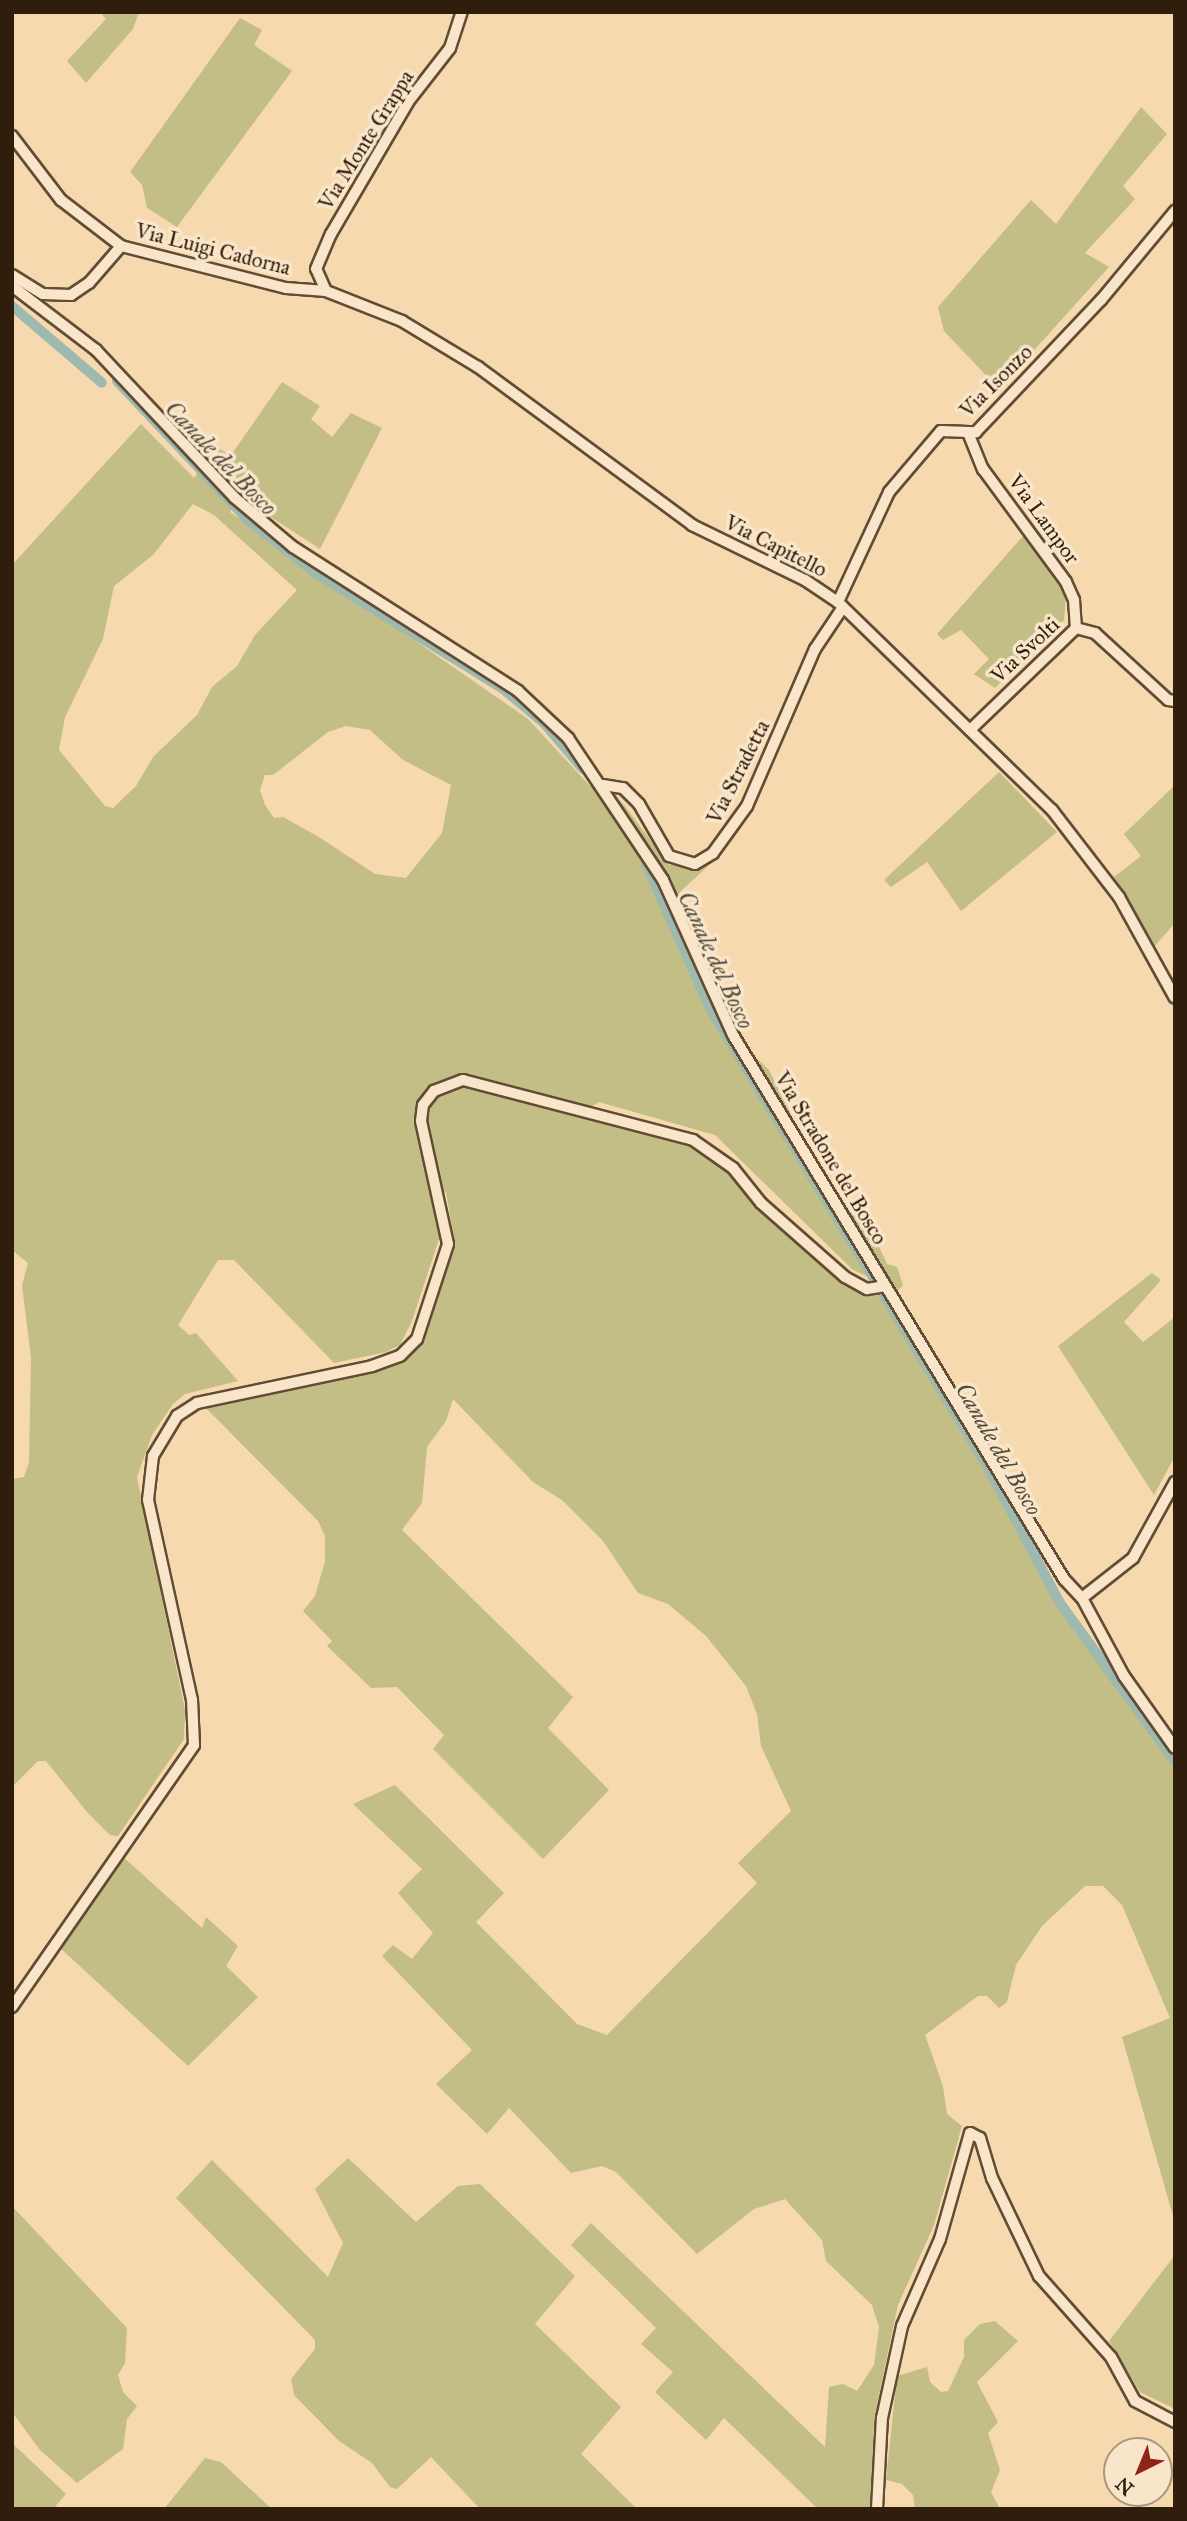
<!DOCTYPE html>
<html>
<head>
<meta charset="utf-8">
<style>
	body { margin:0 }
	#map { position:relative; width:1187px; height:2521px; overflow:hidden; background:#f6d9ae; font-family:"IM FELL Great Primer",serif }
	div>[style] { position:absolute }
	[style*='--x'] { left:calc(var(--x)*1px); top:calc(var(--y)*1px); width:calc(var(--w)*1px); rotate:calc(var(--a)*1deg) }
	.green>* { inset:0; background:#c2be86 }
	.canal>* { height:10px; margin:-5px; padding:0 5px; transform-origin:5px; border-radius:5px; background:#9db9b0 }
	.roads { filter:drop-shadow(2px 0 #624c34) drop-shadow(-2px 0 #624c34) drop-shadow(0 2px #624c34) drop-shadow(0 -2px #624c34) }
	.street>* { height:10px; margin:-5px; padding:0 5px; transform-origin:5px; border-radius:5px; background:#f9e6ca }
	span { translate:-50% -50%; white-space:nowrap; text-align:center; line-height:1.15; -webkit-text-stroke:7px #f9e6ca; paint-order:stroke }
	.street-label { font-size:21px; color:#301d0b }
	.water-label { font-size:23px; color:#514c3d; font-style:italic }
	.frame { position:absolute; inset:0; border:14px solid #301d0b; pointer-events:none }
	.north { position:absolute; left:1103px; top:2437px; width:70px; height:70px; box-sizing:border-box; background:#f9e6ca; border:2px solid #a9967e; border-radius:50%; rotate:223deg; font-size:19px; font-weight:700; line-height:28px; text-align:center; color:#301d0b }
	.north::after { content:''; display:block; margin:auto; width:24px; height:32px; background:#8f2418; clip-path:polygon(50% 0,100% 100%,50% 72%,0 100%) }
</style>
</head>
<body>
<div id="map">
	<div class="green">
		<i style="clip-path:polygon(100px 12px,139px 12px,133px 29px,86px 83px,67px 61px,106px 19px)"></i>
		<i style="clip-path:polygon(240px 18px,262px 30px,254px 45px,292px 71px,177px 227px,147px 208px,142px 185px,130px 172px)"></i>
		<i style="clip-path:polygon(1141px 107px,1167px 134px,1123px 186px,1135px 199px,1085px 253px,1109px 267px,999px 389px,944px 331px,938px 307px,1031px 200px,1056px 224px)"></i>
		<i style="clip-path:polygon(evenodd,282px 382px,320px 406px,311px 419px,332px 437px,351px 413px,382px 428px,320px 549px,240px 497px,230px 512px,528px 719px,590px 786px,613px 794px,624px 805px,669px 865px,692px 866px,714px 841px,721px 854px,680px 892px,679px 900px,716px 992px,752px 1054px,769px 1070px,814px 1162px,840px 1201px,874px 1236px,887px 1264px,897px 1267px,903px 1285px,898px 1290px,853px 1270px,715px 1135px,599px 1102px,583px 1112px,707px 1148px,835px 1275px,887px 1299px,1016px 1517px,1067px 1618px,1175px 1767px,1175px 2223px,1122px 2037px,1170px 2018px,1122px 1905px,1103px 1886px,1085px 1886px,1042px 1926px,1016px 1965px,1007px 2002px,999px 2008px,987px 1996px,978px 1996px,925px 2035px,943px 2086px,947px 2114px,962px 2126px,934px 2225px,898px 2305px,874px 2418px,871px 2509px,818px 2509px,724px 2418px,706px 2440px,655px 2392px,673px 2372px,641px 2344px,656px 2328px,571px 2245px,591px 2223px,825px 2447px,829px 2387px,843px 2384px,857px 2391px,874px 2365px,879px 2327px,872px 2305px,826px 2261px,822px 2240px,785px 2199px,754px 2209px,697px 2254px,616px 2172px,602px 2166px,571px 2173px,509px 2108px,487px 2134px,436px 2084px,472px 2050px,382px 1956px,393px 1945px,412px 1959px,433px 1933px,398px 1893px,422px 1869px,353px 1804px,395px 1785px,504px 1893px,476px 1922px,577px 2024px,607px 2035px,757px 1883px,738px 1863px,791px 1811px,761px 1746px,757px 1714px,746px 1686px,706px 1636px,668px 1604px,638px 1593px,603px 1541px,562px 1500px,533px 1482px,453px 1399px,446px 1421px,427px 1447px,422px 1503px,402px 1530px,573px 1697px,548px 1728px,609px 1790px,543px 1859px,433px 1749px,444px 1735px,397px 1687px,371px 1688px,327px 1646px,332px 1641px,303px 1611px,315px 1596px,325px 1561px,325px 1536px,318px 1521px,202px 1404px,390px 1367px,411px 1356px,426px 1326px,454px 1239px,446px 1192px,433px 1200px,440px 1236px,412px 1321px,400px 1345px,386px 1352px,334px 1363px,234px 1260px,218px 1260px,178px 1325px,189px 1335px,196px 1333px,238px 1381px,185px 1394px,173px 1404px,152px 1435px,137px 1477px,185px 1710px,184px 1739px,118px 1836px,110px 1835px,87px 1812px,46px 1761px,38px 1761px,12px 1787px,12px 1479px,24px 1477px,29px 1462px,31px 1358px,22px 1285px,28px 1263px,12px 1250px,12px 565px,141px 424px,194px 478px,215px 447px,231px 455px,282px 382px,193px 504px,214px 515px,297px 590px,255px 635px,237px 666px,212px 687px,197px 715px,153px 757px,136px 786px,113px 808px,105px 806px,59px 750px,65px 717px,103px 639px,114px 586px,153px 555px,193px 504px,282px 382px,346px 726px,370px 730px,403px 760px,451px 785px,442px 833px,406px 878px,375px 874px,319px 837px,283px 817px,274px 818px,265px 805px,260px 790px,265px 775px,273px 775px,328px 732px,346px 726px)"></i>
		<i style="clip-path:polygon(1024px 535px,1066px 596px,1064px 620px,995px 688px,974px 674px,989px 659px,961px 630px,943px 640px,937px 634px)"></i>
		<i style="clip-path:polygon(999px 772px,1057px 832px,961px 911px,927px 862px,891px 887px,884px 880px)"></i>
		<i style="clip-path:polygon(1175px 785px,1175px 923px,1154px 947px,1114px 877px,1141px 856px,1124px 834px)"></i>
		<i style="clip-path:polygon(1152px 1273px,1161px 1280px,1124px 1322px,1143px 1342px,1175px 1317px,1175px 1456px,1154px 1495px,1058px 1346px)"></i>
		<i style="clip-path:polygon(122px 1856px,202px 1928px,206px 1917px,238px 1946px,226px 1966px,258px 1997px,188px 2066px,57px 1945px)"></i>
		<i style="clip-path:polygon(348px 2158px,416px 2222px,458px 2186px,480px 2184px,575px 2276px,535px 2324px,621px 2407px,581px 2454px,637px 2509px,480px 2509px,431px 2457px,397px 2489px,390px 2487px,372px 2463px,339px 2441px,294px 2395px,291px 2379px,315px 2349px,315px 2340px,176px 2198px,212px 2160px,328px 2277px,343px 2243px,315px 2189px)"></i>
		<i style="clip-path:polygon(12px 2206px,127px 2328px,125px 2363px,118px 2375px,123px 2392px,137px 2406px,127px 2419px,123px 2449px,77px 2483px,40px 2450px,12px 2412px)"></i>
		<i style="clip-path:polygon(1175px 2255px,1175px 2409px,1140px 2392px,1109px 2341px)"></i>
		<i style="clip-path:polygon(995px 2321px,1018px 2341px,977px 2382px,998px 2422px,988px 2433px,1000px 2470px,991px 2492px,1000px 2509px,915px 2509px,913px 2495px,902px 2484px,886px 2480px,897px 2376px,927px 2367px,930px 2382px,941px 2392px,948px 2391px,964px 2357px,964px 2340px,980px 2324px)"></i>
		<i style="clip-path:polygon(12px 2443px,66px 2494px,53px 2509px,12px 2509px)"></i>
		<i style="clip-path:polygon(205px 2458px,221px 2462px,272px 2509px,164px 2509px)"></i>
	</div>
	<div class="canal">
		<i style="--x:12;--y:306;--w:118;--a:40.5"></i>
		<i style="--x:117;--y:381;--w:190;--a:46.7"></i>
		<i style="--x:247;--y:519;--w:85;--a:38.3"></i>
		<i style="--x:314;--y:572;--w:221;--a:31.7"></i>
		<i style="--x:502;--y:688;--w:55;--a:39.8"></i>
		<i style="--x:544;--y:723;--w:60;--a:49.7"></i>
		<i style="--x:646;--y:864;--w:160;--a:66"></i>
		<i style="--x:711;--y:1010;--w:529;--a:58.78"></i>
		<i style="--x:985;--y:1462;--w:160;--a:62"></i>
		<i style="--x:1060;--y:1603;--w:195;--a:54"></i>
	</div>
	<div class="roads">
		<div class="street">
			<i style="--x:12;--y:136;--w:81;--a:52.6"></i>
			<i style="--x:61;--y:200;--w:76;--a:37.5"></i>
			<i style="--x:121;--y:246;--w:170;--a:14.3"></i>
			<i style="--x:286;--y:288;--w:40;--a:4.3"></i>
			<i style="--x:326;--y:291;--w:82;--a:21.5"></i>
			<i style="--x:402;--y:321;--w:89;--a:31.2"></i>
			<i style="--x:478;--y:367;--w:266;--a:36.4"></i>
			<i style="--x:692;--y:525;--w:126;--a:26"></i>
			<i style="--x:805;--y:580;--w:40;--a:34"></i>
			<i style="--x:838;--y:602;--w:298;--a:44.2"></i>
			<i style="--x:1052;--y:810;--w:110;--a:52.4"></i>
			<i style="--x:1119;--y:897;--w:115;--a:61"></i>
			<i style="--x:12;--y:275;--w:36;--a:32"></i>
			<i style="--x:43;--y:294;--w:28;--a:2"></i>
			<i style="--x:71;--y:295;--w:22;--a:-34"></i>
			<i style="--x:89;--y:283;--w:49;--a:-49.1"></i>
			<i style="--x:12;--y:286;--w:106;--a:37.3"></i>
			<i style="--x:96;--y:350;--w:203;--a:46.8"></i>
			<i style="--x:235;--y:498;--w:76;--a:40.2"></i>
			<i style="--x:293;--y:547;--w:267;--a:32.6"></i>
			<i style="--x:518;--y:691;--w:69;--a:43.2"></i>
			<i style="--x:568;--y:738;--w:171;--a:56.2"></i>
			<i style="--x:663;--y:880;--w:170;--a:65.7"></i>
			<i style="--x:733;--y:1035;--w:637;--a:58.68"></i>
			<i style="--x:1064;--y:1579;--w:26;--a:47"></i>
			<i style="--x:1082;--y:1598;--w:89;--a:61.7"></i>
			<i style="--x:1124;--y:1676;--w:88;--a:54.7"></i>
			<i style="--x:326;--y:291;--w:24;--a:-114"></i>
			<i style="--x:316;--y:269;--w:38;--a:-67"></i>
			<i style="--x:331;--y:234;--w:153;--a:-59.7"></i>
			<i style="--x:408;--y:102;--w:68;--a:-52.1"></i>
			<i style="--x:450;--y:48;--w:38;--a:-72"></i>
			<i style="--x:969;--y:435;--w:37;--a:68"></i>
			<i style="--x:983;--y:469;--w:140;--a:53.7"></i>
			<i style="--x:1066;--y:582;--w:20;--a:66"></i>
			<i style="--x:1074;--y:600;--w:28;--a:86"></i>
			<i style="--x:838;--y:602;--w:121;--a:-65.1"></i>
			<i style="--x:889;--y:492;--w:80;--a:-49.6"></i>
			<i style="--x:941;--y:431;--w:35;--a:2"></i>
			<i style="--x:976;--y:432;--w:182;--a:-46.6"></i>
			<i style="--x:1101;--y:300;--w:116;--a:-50.3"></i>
			<i style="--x:970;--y:730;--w:147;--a:-43.9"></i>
			<i style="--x:1076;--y:628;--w:20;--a:15"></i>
			<i style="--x:1095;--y:633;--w:99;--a:42.5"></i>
			<i style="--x:1168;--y:700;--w:7;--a:8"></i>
			<i style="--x:603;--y:785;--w:20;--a:9"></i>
			<i style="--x:623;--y:788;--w:23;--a:45"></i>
			<i style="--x:639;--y:804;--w:60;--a:60"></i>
			<i style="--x:669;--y:856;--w:27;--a:17"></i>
			<i style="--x:695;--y:864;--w:21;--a:-31"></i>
			<i style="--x:713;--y:853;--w:58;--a:-54.1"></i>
			<i style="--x:747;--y:806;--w:171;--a:-66.6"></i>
			<i style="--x:815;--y:649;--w:50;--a:-56.3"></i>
			<i style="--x:1082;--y:1598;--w:65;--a:-38.1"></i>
			<i style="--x:1133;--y:1558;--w:87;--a:-61.1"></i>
			<i style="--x:12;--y:2007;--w:319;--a:-55.2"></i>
			<i style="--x:194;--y:1745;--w:45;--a:-92.5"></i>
			<i style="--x:192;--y:1700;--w:205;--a:-102.4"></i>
			<i style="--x:148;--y:1500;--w:44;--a:-83.5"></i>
			<i style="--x:153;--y:1456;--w:47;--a:-59"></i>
			<i style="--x:177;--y:1416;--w:24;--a:-33"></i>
			<i style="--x:197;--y:1403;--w:179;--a:-11.9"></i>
			<i style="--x:372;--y:1366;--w:30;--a:-20"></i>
			<i style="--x:400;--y:1356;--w:24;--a:-45"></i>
			<i style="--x:417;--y:1339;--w:100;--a:-71.9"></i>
			<i style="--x:448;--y:1244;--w:126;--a:-102.4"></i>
			<i style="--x:421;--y:1121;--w:16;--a:-83"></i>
			<i style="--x:423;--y:1105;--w:18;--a:-52"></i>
			<i style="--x:434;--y:1091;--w:31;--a:-21"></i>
			<i style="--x:463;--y:1080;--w:238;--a:14.6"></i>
			<i style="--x:693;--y:1140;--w:49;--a:35"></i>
			<i style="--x:733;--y:1168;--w:45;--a:51.3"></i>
			<i style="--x:761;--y:1203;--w:112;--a:41.4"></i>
			<i style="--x:845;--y:1277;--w:25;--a:29"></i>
			<i style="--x:867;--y:1289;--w:19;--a:-9"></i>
			<i style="--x:877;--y:2509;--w:91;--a:-86.9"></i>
			<i style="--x:882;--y:2418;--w:94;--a:-77.7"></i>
			<i style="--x:902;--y:2326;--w:95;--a:-66.4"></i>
			<i style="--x:940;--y:2239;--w:110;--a:-74.2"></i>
			<i style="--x:970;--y:2133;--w:11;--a:27"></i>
			<i style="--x:980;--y:2138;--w:42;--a:73.3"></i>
			<i style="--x:992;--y:2178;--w:109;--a:64.4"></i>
			<i style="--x:1039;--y:2276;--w:108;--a:48.4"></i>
			<i style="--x:1111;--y:2357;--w:50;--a:61.4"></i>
			<i style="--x:1135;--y:2401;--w:45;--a:27.7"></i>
		</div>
	</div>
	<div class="street-label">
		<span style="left:366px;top:140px;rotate:-58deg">Via Monte Grappa</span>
		<span style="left:213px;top:249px;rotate:14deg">Via Luigi Cadorna</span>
		<span style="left:996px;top:381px;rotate:-45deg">Via Isonzo</span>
		<span style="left:1044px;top:519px;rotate:54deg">Via Lampor</span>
		<span style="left:776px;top:546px;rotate:27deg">Via Capitello</span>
		<span style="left:1025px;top:650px;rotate:-43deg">Via Svolti</span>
		<span style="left:738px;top:772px;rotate:-63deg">Via Stradetta</span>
		<span style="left:831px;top:1158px;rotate:59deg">Via Stradone del Bosco</span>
	</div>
	<div class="water-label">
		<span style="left:221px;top:458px;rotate:46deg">Canale del Bosco</span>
		<span style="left:716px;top:960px;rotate:65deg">Canale del Bosco</span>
		<span style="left:999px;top:1449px;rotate:60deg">Canale del Bosco</span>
	</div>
	<div class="frame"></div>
	<div class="north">N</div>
</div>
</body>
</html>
